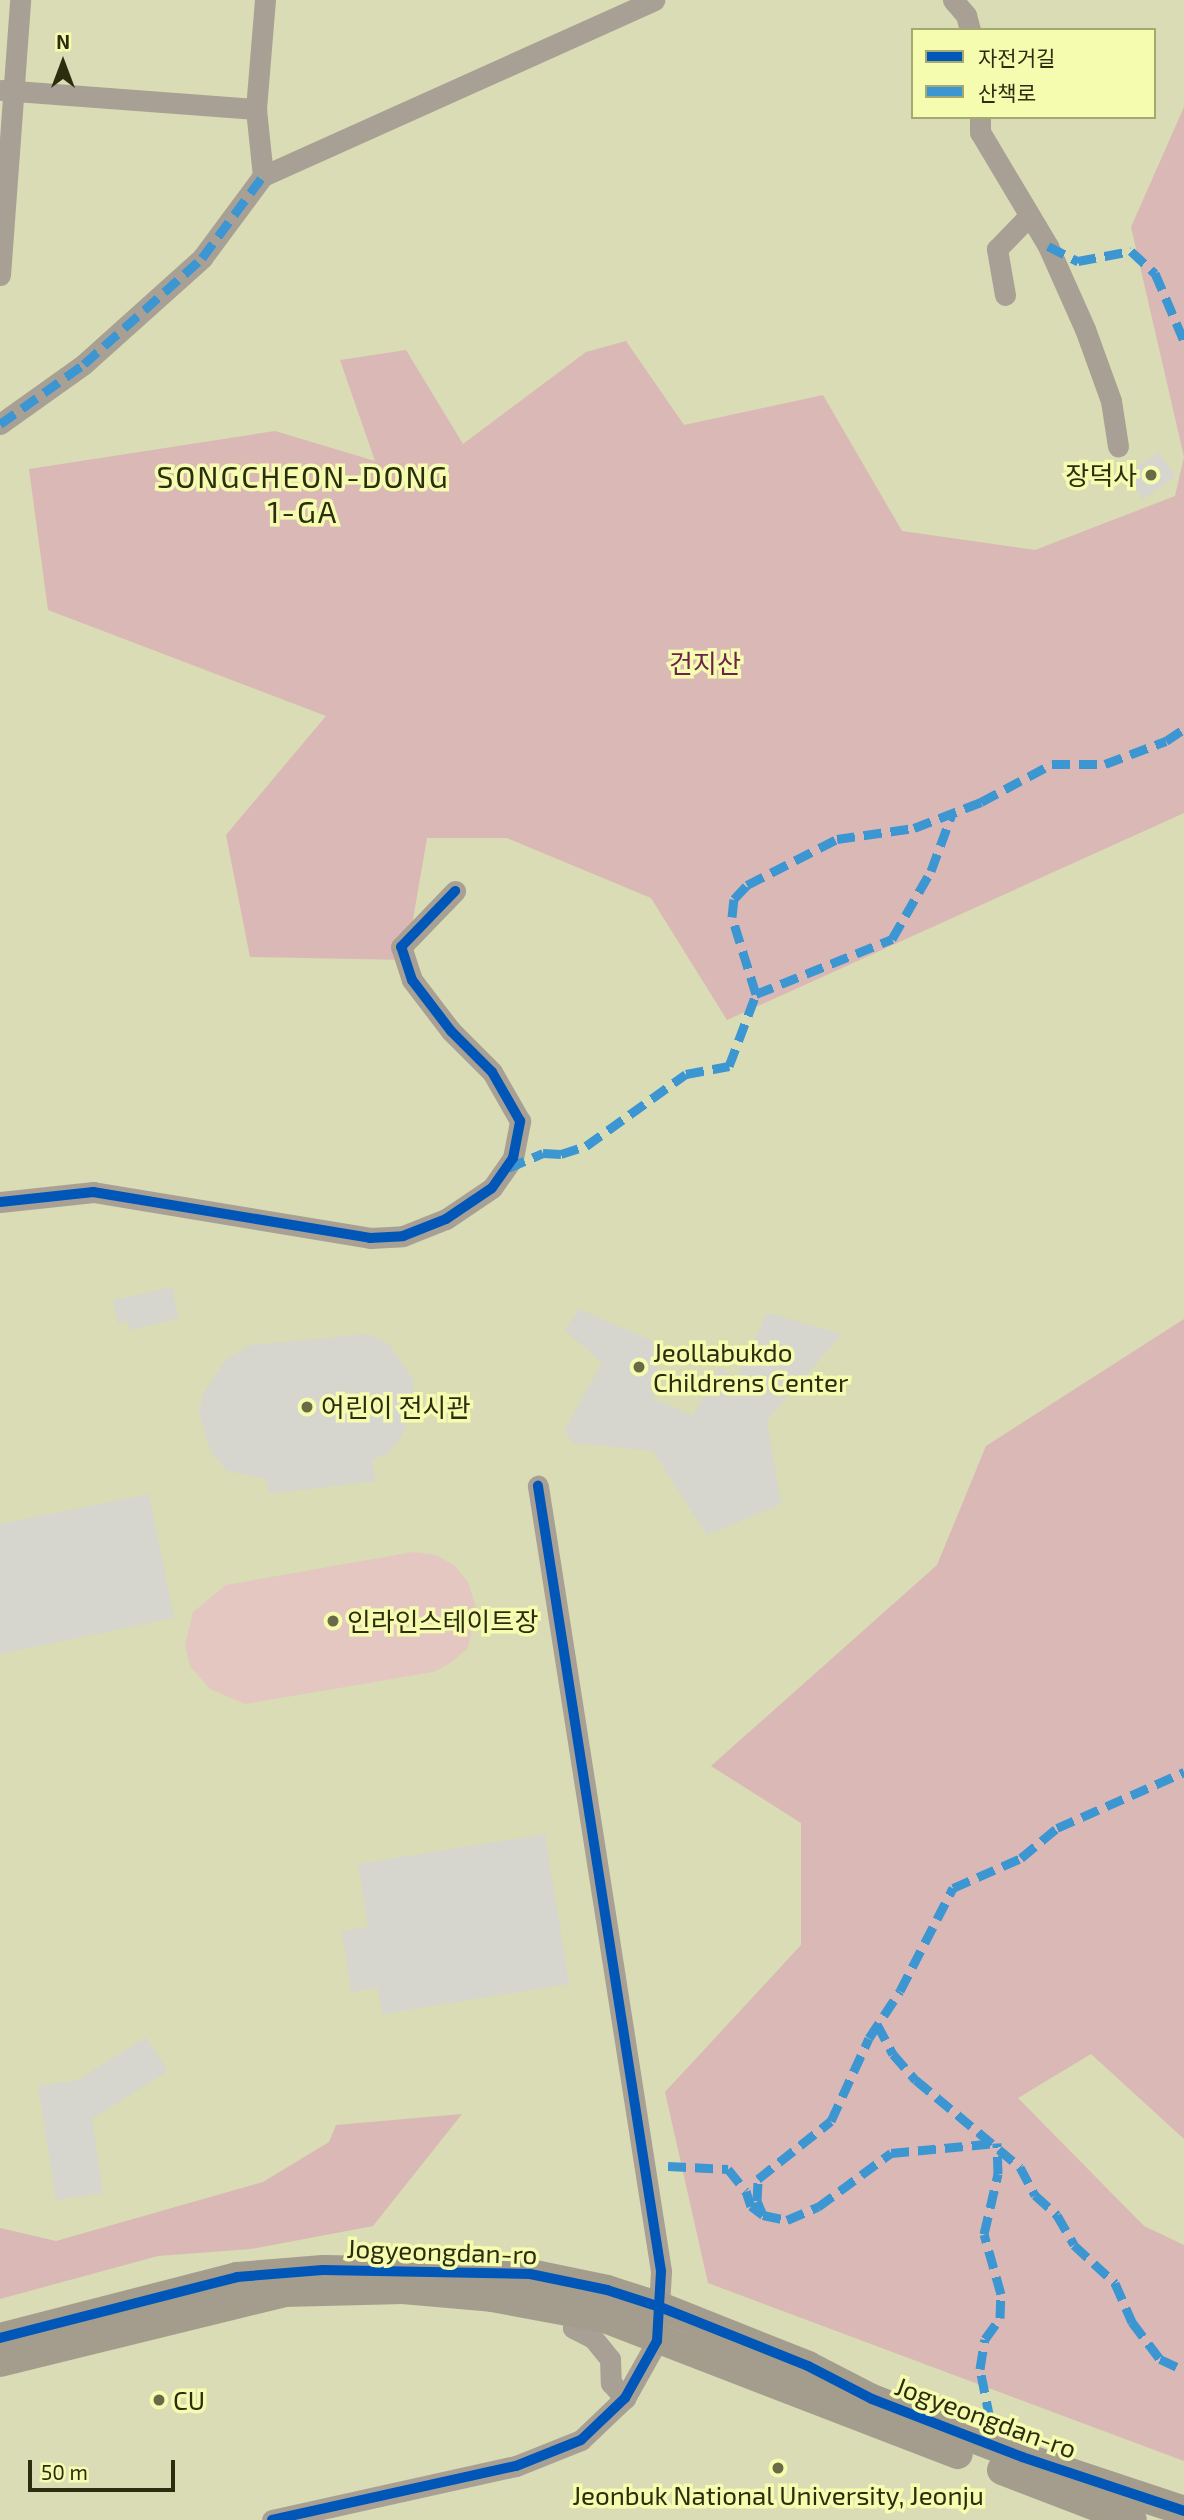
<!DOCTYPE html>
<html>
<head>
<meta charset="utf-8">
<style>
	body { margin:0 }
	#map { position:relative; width:1184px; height:2520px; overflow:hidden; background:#d9dcb4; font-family:"Exo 2","Noto Sans KR",sans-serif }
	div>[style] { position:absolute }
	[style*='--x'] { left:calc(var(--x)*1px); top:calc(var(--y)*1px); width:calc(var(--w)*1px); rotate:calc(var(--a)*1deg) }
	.green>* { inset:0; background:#e5c7c2 }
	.forest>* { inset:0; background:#dab8b5 }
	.building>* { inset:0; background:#d6d6ce; transform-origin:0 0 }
	.street>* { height:21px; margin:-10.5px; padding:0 10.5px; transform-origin:10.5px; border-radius:10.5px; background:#a8a095 }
	.secondary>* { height:30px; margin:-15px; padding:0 15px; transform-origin:15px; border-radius:15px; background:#a49d8d }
	.quiet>* { height:9px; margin-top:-4.5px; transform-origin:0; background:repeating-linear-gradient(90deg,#3c96d2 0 18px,transparent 0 27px) }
	.cycleway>* { height:10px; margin:-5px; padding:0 5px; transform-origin:5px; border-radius:5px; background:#0057b8 }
	.dots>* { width:19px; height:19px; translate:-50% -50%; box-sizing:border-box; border:4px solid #f5fbaf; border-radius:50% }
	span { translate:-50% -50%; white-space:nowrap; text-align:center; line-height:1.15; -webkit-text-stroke:7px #f5fbaf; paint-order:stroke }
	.poi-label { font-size:26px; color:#2b2d0e }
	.right { translate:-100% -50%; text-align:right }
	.left { translate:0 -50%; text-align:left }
	.park-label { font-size:26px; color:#6e224a }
	.street-label { font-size:26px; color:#2b2d0e }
	.quarter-label { font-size:30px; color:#2b2d0e; letter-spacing:2px }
	.legend { position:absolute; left:911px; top:28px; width:245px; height:91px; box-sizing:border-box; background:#f5fbaf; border:2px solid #a4a96f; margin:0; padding:9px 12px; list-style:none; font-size:21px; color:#2b2d0e }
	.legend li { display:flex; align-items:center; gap:14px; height:35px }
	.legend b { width:35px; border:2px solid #a4a96f }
	.north { position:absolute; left:28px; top:28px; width:70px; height:70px; -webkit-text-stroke:5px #f5fbaf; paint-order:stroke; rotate:0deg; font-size:19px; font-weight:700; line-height:28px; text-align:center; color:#2b2d0e }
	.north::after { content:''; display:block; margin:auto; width:24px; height:32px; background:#2b2d0e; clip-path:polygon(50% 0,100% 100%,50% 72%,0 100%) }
	.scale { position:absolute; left:28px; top:2460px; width:147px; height:32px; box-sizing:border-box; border:4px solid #2b2d0e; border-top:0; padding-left:9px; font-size:21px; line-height:24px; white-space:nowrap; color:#2b2d0e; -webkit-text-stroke:5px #f5fbaf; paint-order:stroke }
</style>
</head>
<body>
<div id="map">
	<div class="green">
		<i style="clip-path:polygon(413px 1552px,436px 1555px,454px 1565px,468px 1582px,476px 1607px,468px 1648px,449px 1664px,433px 1672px,245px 1704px,210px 1689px,190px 1666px,185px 1645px,193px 1612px,226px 1585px)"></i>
	</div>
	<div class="forest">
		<i style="clip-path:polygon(1184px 107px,1184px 813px,727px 1020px,651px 898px,507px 838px,427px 838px,406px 960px,250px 957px,226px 835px,326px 716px,48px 610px,29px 469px,275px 431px,375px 461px,340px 360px,406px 350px,463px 444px,586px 352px,626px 341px,684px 425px,823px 395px,902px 531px,1035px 550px,1175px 496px,1184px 457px,1131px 227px)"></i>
		<i style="clip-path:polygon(1184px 1319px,1184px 2139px,1091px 2054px,1018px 2098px,1144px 2226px,1184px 2245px,1184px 2461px,708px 2283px,665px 2092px,801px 1945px,801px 1823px,711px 1766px,937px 1565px,986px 1446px)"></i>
		<i style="clip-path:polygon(462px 2114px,373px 2226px,251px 2249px,158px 2256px,0 2299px,0 2228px,56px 2241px,263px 2182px,329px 2142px,336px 2125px)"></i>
	</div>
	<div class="building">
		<i style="left:1159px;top:452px;width:30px;height:40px;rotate:56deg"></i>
		<i style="clip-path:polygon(172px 1287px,179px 1319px,130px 1330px,128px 1321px,118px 1324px,113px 1300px)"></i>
		<i style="clip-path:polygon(579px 1309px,662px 1345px,653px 1399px,693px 1416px,718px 1367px,736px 1378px,767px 1313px,842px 1334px,767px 1420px,781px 1504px,707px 1535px,653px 1451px,572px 1443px,565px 1429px,602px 1363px,565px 1330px)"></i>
		<i style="clip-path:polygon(368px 1334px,389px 1344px,402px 1363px,412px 1378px,414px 1400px,402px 1436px,388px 1453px,372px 1460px,376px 1481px,269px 1494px,267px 1479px,227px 1471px,212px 1454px,199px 1414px,203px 1394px,226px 1359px,251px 1345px)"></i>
		<i style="clip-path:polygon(149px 1494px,174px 1618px,0 1654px,0 1524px)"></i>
		<i style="clip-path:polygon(545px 1834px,569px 1984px,382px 2014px,378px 1988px,351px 1992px,342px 1931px,368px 1927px,358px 1864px)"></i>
		<i style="clip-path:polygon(146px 2037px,168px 2071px,92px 2119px,103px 2193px,56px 2200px,38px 2086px,78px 2080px)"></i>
	</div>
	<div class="street">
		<i style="--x:953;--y:0;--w:20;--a:49"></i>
		<i style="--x:966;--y:15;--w:16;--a:75"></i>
		<i style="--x:2;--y:90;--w:255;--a:4.3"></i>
		<i style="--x:980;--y:117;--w:15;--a:90"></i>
		<i style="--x:980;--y:132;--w:133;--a:59.2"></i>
		<i style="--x:1048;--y:246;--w:91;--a:66"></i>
		<i style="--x:1085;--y:329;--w:77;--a:70.1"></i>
		<i style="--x:1111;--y:401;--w:46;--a:81.2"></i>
		<i style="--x:263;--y:176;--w:67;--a:-96"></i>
		<i style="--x:256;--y:109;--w:109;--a:-85.3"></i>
		<i style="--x:0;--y:275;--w:276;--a:-85.8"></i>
		<i style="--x:1005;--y:295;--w:47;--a:-99.9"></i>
		<i style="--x:997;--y:249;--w:45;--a:-45.9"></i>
		<i style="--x:0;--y:424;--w:103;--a:-35.5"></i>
		<i style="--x:84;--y:364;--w:159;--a:-41.9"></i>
		<i style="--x:202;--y:258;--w:102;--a:-53.4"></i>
		<i style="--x:263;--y:176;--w:429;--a:-24.2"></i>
		<i style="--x:0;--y:1202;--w:94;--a:-6.1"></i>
		<i style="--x:93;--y:1192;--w:281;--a:9.4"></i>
		<i style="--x:370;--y:1238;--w:33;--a:-3"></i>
		<i style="--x:403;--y:1236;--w:46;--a:-21.6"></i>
		<i style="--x:446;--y:1219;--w:55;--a:-34"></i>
		<i style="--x:492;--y:1188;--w:37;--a:-55"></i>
		<i style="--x:513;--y:1158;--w:38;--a:-79"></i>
		<i style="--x:520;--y:1121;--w:56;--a:-119.7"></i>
		<i style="--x:492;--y:1072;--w:58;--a:-135"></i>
		<i style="--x:451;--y:1031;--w:64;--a:-127.4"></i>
		<i style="--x:412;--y:980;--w:35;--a:-108"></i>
		<i style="--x:401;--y:947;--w:78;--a:-46"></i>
		<i style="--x:575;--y:2312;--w:16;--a:97"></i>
		<i style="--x:573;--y:2328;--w:22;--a:27"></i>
		<i style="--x:593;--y:2338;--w:27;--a:51"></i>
		<i style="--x:610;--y:2359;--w:24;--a:88"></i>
		<i style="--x:611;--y:2383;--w:21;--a:47"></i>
		<i style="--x:272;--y:2520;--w:250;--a:-12.5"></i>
		<i style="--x:516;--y:2466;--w:70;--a:-21.8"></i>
		<i style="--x:581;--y:2440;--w:61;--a:-43.7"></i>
		<i style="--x:625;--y:2398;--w:65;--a:-60.7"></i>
		<i style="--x:657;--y:2341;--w:70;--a:-86.7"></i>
		<i style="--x:661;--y:2271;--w:795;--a:-98.91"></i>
	</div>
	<div class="secondary">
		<i style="--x:0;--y:2338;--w:245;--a:-14.4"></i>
		<i style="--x:237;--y:2277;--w:86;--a:-4.7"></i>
		<i style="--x:323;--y:2270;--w:207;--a:1.1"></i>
		<i style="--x:530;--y:2274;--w:79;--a:11.7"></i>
		<i style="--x:607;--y:2290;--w:56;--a:17.8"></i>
		<i style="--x:660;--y:2307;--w:159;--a:21.7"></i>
		<i style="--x:808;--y:2366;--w:72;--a:27.3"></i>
		<i style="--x:872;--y:2399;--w:161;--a:21.1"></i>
		<i style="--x:1022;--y:2457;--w:171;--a:18.4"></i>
		<i style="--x:0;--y:2362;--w:292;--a:-13.8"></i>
		<i style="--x:284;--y:2292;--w:119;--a:-1.4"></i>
		<i style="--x:403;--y:2289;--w:89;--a:5.1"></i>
		<i style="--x:492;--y:2297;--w:115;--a:10.5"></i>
		<i style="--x:605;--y:2318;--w:378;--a:21.1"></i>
		<i style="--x:1002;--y:2470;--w:139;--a:21"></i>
	</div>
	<div class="quiet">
		<i style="--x:1048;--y:246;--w:34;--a:27"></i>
		<i style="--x:1078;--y:261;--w:54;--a:-10.7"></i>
		<i style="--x:1131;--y:251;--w:33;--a:43"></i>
		<i style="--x:1155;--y:273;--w:74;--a:66.9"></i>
		<i style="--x:0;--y:424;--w:103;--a:-35.5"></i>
		<i style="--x:84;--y:364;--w:159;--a:-41.9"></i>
		<i style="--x:202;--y:258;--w:102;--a:-53.4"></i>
		<i style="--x:756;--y:994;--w:147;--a:-22"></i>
		<i style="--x:892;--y:939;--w:78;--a:-60.2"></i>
		<i style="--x:931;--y:871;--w:61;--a:-69.8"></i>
		<i style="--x:508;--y:1168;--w:38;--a:-23"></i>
		<i style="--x:543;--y:1153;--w:18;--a:3"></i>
		<i style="--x:561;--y:1154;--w:26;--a:-18"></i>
		<i style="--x:586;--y:1146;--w:123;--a:-35.8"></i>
		<i style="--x:686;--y:1074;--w:44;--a:-10.5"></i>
		<i style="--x:729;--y:1066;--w:77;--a:-69.4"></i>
		<i style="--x:756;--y:994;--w:81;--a:-107.3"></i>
		<i style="--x:732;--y:917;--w:18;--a:-84"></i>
		<i style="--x:734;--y:899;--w:19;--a:-47"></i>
		<i style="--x:747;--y:885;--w:101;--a:-27.1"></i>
		<i style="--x:837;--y:839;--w:78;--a:-8.1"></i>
		<i style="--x:914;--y:828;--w:72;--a:-21.2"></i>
		<i style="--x:981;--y:802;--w:81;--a:-28.2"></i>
		<i style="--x:1052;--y:764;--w:53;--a:0"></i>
		<i style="--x:1105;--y:764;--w:65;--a:-20.7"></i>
		<i style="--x:1166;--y:741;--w:22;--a:-34"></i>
		<i style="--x:877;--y:2024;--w:34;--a:62"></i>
		<i style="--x:893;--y:2054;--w:35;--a:49"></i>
		<i style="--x:916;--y:2080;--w:136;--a:39.9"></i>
		<i style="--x:1020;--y:2167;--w:32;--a:62"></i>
		<i style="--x:1035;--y:2195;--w:30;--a:42"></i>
		<i style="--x:1057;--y:2215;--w:34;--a:60"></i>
		<i style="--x:1074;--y:2245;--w:56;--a:42.8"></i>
		<i style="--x:1115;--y:2283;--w:43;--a:66.4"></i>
		<i style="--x:1132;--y:2322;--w:46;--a:52.9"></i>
		<i style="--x:1160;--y:2359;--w:26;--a:25"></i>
		<i style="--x:668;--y:2166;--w:60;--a:2.9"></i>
		<i style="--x:728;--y:2169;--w:28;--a:51"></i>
		<i style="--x:746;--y:2191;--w:16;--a:72"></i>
		<i style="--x:751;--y:2206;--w:15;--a:37"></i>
		<i style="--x:763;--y:2215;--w:25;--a:12"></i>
		<i style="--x:787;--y:2220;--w:34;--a:-23"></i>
		<i style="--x:818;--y:2207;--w:91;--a:-36.5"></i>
		<i style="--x:891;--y:2153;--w:106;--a:-5.4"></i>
		<i style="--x:763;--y:2215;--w:15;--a:-113"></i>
		<i style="--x:757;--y:2201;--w:22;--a:-87"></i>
		<i style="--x:758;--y:2179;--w:93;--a:-38.5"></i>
		<i style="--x:831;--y:2121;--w:91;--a:-65.4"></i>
		<i style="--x:869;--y:2038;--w:56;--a:-56.6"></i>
		<i style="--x:900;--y:1991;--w:116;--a:-62.8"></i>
		<i style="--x:953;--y:1888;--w:74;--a:-23.8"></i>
		<i style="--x:1021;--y:1858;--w:47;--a:-39.8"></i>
		<i style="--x:1057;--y:1828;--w:139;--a:-23.8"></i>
		<i style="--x:990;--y:2419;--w:51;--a:-101.3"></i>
		<i style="--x:980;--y:2369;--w:30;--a:-81"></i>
		<i style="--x:985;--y:2339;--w:26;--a:-54"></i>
		<i style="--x:1000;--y:2318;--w:24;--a:-88"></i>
		<i style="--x:1001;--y:2294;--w:62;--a:-105.8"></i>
		<i style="--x:984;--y:2234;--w:62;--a:-76.9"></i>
		<i style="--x:998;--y:2174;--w:31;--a:-92"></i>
	</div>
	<div class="cycleway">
		<i style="--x:0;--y:1202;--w:94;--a:-6.1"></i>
		<i style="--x:93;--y:1192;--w:281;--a:9.4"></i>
		<i style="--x:370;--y:1238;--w:33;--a:-3"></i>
		<i style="--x:403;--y:1236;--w:46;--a:-21.6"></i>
		<i style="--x:446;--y:1219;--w:55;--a:-34"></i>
		<i style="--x:492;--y:1188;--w:37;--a:-55"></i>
		<i style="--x:513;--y:1158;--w:38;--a:-79"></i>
		<i style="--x:520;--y:1121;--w:56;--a:-119.7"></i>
		<i style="--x:492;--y:1072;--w:58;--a:-135"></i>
		<i style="--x:451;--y:1031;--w:64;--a:-127.4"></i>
		<i style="--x:412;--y:980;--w:35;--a:-108"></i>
		<i style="--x:401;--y:947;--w:78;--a:-46"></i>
		<i style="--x:0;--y:2338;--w:245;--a:-14.4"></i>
		<i style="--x:237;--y:2277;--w:86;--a:-4.7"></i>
		<i style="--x:323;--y:2270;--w:207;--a:1.1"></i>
		<i style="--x:530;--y:2274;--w:79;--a:11.7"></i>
		<i style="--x:607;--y:2290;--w:56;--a:17.8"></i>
		<i style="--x:660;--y:2307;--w:159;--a:21.7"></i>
		<i style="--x:808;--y:2366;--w:72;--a:27.3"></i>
		<i style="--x:872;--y:2399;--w:161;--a:21.1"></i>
		<i style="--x:1022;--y:2457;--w:171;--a:18.4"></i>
		<i style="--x:272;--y:2520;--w:250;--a:-12.5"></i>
		<i style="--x:516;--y:2466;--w:70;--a:-21.8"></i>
		<i style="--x:581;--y:2440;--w:61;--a:-43.7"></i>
		<i style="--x:625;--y:2398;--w:65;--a:-60.7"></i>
		<i style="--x:657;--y:2341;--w:70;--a:-86.7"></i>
		<i style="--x:661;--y:2271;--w:795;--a:-98.91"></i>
	</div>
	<div class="dots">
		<i style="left:1151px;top:475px;background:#686a48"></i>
		<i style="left:639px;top:1367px;background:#686a48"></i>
		<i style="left:307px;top:1407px;background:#686a48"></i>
		<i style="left:333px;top:1621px;background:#686a48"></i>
		<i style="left:159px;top:2400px;background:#686a48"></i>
		<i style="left:778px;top:2468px;background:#686a48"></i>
	</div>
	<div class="poi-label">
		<span class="right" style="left:1137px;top:475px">장덕사</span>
		<span class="left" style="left:653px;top:1367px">Jeollabukdo<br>Childrens Center</span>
		<span class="left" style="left:321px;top:1407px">어린이 전시관</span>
		<span class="left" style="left:347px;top:1621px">인라인스테이트장</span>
		<span class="left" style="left:173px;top:2400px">CU</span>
		<span style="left:778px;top:2495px">Jeonbuk National University, Jeonju</span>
	</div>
	<div class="park-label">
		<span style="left:705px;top:663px">건지산</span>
	</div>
	<div class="street-label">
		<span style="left:442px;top:2251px;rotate:2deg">Jogyeongdan-ro</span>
		<span style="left:986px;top:2417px;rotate:20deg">Jogyeongdan-ro</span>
	</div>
	<div class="quarter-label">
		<span style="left:303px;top:493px">SONGCHEON-DONG<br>1-GA</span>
	</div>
	<ul class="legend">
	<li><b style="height:9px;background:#0057b8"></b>자전거길</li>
	<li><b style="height:9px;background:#3c96d2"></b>산책로</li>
	</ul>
	<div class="north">N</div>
	<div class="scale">50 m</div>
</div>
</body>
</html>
